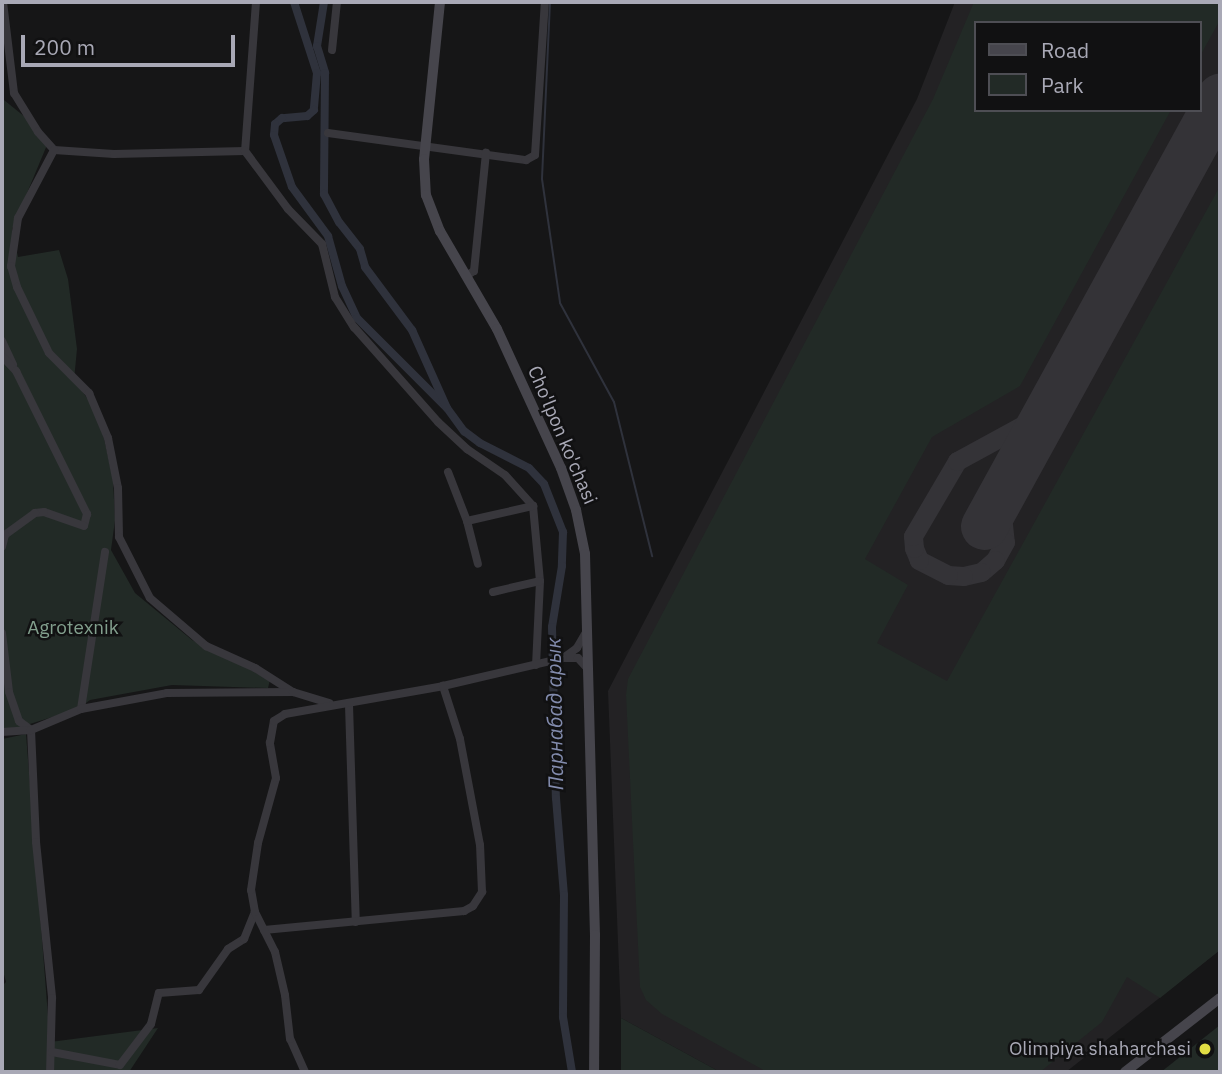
<!DOCTYPE html>
<html>
<head>
<meta charset="utf-8">
<style>
	body { margin:0 }
	#map { position:relative; width:1222px; height:1074px; overflow:hidden; background:#161617; font-family:"IBM Plex Sans",sans-serif }
	div>[style] { position:absolute }
	[style*='--x'] { left:calc(var(--x)*1px); top:calc(var(--y)*1px); width:calc(var(--w)*1px); rotate:calc(var(--a)*1deg) }
	.built>* { inset:0; background:#232224 }
	.green>* { inset:0; background:#222a26 }
	.stream>* { height:2px; margin:-1px; padding:0 1px; transform-origin:1px; border-radius:1px; background:#2f323c }
	.canal>* { height:8px; margin:-4px; padding:0 4px; transform-origin:4px; border-radius:4px; background:#2f323c }
	.taxiway>* { height:19px; margin:-9.5px; padding:0 9.5px; transform-origin:9.5px; border-radius:9.5px; background:#343337 }
	.runway>* { height:47px; margin:-23.5px; padding:0 23.5px; transform-origin:23.5px; border-radius:23.5px; background:#343337 }
	.street>* { height:8px; margin:-4px; padding:0 4px; transform-origin:4px; border-radius:4px; background:#38373c }
	.secondary>* { height:10px; margin:-5px; padding:0 5px; transform-origin:5px; border-radius:5px; background:#46454c }
	.dots>* { width:19px; height:19px; translate:-50% -50%; box-sizing:border-box; border:4px solid #111112; border-radius:50% }
	span { translate:-50% -50%; white-space:nowrap; text-align:center; line-height:1.15; -webkit-text-stroke:5px #111112; paint-order:stroke }
	.street-label { font-size:19px; color:#a9a9b6 }
	.park-label { font-size:19px; color:#829f8d }
	.poi-label { font-size:19px; color:#a9a9b6 }
	.right { translate:-100% -50%; text-align:right }
	.water-label { font-size:21px; color:#838cae; font-style:italic }
	.frame { position:absolute; inset:0; border:4px solid #a9a9b6; pointer-events:none }
	.legend { position:absolute; left:974px; top:21px; width:228px; height:91px; box-sizing:border-box; background:#111112; border:2px solid #4e4e54; margin:0; padding:9px 12px; list-style:none; font-size:21px; color:#a9a9b6 }
	.legend li { display:flex; align-items:center; gap:14px; height:35px }
	.legend b { width:35px; border:2px solid #4e4e54 }
	.scale { position:absolute; left:21px; top:35px; width:214px; height:32px; box-sizing:border-box; border:4px solid #a9a9b6; border-top:0; padding-left:9px; font-size:21px; line-height:24px; white-space:nowrap; color:#a9a9b6; -webkit-text-stroke:5px #111112; paint-order:stroke }
</style>
</head>
<body>
<div id="map">
	<div class="built">
		<i style="clip-path:polygon(evenodd,955px 2px,1220px 2px,1220px 950px,1066px 1072px,720px 1072px,621px 1018px,608px 691px,917px 99px,955px 2px,975px 23px,1199px 23px,1199px 110px,975px 110px,975px 23px)"></i>
	</div>
	<div class="green">
		<i style="clip-path:polygon(974px 2px,1220px 2px,1220px 20px,1199px 58px,1199px 23px,975px 23px,975px 110px,1171px 110px,1020px 386px,932px 437px,865px 559px,908px 585px,877px 643px,947px 681px,1220px 186px,1220px 950px,1160px 998px,1127px 977px,1102px 1022px,1040px 1072px,767px 1072px,662px 1014px,646px 1000px,640px 987px,626px 695px,628px 679px,933px 99px)"></i>
		<i style="clip-path:polygon(2px 75px,4px 100px,25px 117px,47px 145px,12px 229px,18px 257px,59px 250px,68px 279px,77px 349px,74px 380px,90px 402px,104px 438px,113px 480px,115px 520px,111px 550px,135px 593px,192px 640px,270px 680px,268px 688px,172px 685px,90px 700px,78px 709px,17px 728px,2px 729px)"></i>
		<i style="clip-path:polygon(26px 734px,50px 1042px,158px 1028px,129px 1072px,2px 1072px,2px 986px,6px 982px,2px 967px,2px 739px)"></i>
		<i style="clip-path:polygon(621px 1018px,720px 1072px,621px 1072px)"></i>
		<i style="clip-path:polygon(1220px 1025px,1220px 1072px,1161px 1072px)"></i>
	</div>
	<div class="stream">
		<i style="--x:550;--y:2;--w:177;--a:92.6"></i>
		<i style="--x:542;--y:179;--w:125;--a:81.7"></i>
		<i style="--x:560;--y:303;--w:113;--a:61.4"></i>
		<i style="--x:614;--y:402;--w:159;--a:76.1"></i>
	</div>
	<div class="canal">
		<i style="--x:294;--y:2;--w:75;--a:72.1"></i>
		<i style="--x:317;--y:73;--w:37;--a:95"></i>
		<i style="--x:314;--y:110;--w:9;--a:139"></i>
		<i style="--x:307;--y:116;--w:25;--a:175"></i>
		<i style="--x:282;--y:118;--w:9;--a:139"></i>
		<i style="--x:275;--y:124;--w:11;--a:95"></i>
		<i style="--x:274;--y:135;--w:55;--a:70.9"></i>
		<i style="--x:292;--y:187;--w:61;--a:53.7"></i>
		<i style="--x:328;--y:236;--w:52;--a:74.4"></i>
		<i style="--x:342;--y:286;--w:35;--a:65"></i>
		<i style="--x:357;--y:318;--w:127;--a:45"></i>
		<i style="--x:447;--y:408;--w:29;--a:54"></i>
		<i style="--x:464;--y:431;--w:20;--a:37"></i>
		<i style="--x:480;--y:443;--w:55;--a:27"></i>
		<i style="--x:529;--y:468;--w:22;--a:47"></i>
		<i style="--x:544;--y:484;--w:52;--a:68.4"></i>
		<i style="--x:563;--y:532;--w:34;--a:92"></i>
		<i style="--x:562;--y:566;--w:62;--a:99.3"></i>
		<i style="--x:552;--y:627;--w:171;--a:88.7"></i>
		<i style="--x:556;--y:798;--w:97;--a:85.3"></i>
		<i style="--x:564;--y:895;--w:122;--a:90.5"></i>
		<i style="--x:563;--y:1017;--w:56;--a:80.7"></i>
		<i style="--x:324;--y:2;--w:45;--a:99"></i>
		<i style="--x:317;--y:46;--w:28;--a:73"></i>
		<i style="--x:325;--y:73;--w:121;--a:90.5"></i>
		<i style="--x:324;--y:194;--w:32;--a:62"></i>
		<i style="--x:339;--y:222;--w:34;--a:52"></i>
		<i style="--x:360;--y:249;--w:19;--a:74"></i>
		<i style="--x:365;--y:267;--w:79;--a:53.3"></i>
		<i style="--x:412;--y:330;--w:85;--a:65.8"></i>
	</div>
	<div class="taxiway">
		<i style="--x:1005;--y:488;--w:27;--a:96"></i>
		<i style="--x:1002;--y:515;--w:27;--a:84"></i>
		<i style="--x:1005;--y:542;--w:21;--a:119"></i>
		<i style="--x:995;--y:560;--w:18;--a:139"></i>
		<i style="--x:981;--y:572;--w:18;--a:167"></i>
		<i style="--x:963;--y:576;--w:15;--a:-176"></i>
		<i style="--x:948;--y:575;--w:33;--a:-153"></i>
		<i style="--x:919;--y:560;--w:13;--a:-113"></i>
		<i style="--x:914;--y:548;--w:12;--a:-95"></i>
		<i style="--x:913;--y:536;--w:87;--a:-59.6"></i>
		<i style="--x:957;--y:461;--w:88;--a:-28.6"></i>
		<i style="--x:1034;--y:419;--w:23;--a:-40"></i>
	</div>
	<div class="runway">
		<i style="--x:984;--y:526;--w:490;--a:-61.2"></i>
	</div>
	<div class="street">
		<i style="--x:3;--y:2;--w:92;--a:83.1"></i>
		<i style="--x:14;--y:93;--w:46;--a:58.4"></i>
		<i style="--x:38;--y:132;--w:24;--a:48"></i>
		<i style="--x:54;--y:150;--w:60;--a:3.8"></i>
		<i style="--x:114;--y:154;--w:131;--a:-1.3"></i>
		<i style="--x:256;--y:2;--w:149;--a:94.2"></i>
		<i style="--x:245;--y:151;--w:72;--a:53.4"></i>
		<i style="--x:288;--y:209;--w:49;--a:45.8"></i>
		<i style="--x:322;--y:244;--w:55;--a:76.2"></i>
		<i style="--x:335;--y:297;--w:36;--a:58"></i>
		<i style="--x:354;--y:327;--w:127;--a:48.5"></i>
		<i style="--x:438;--y:422;--w:40;--a:43"></i>
		<i style="--x:467;--y:449;--w:46;--a:34.4"></i>
		<i style="--x:505;--y:475;--w:42;--a:47.9"></i>
		<i style="--x:533;--y:506;--w:75;--a:84.7"></i>
		<i style="--x:540;--y:581;--w:84;--a:92.7"></i>
		<i style="--x:332;--y:50;--w:48;--a:-84.1"></i>
		<i style="--x:328;--y:133;--w:200;--a:7.8"></i>
		<i style="--x:526;--y:160;--w:10;--a:-29"></i>
		<i style="--x:535;--y:155;--w:153;--a:-86.3"></i>
		<i style="--x:54;--y:150;--w:77;--a:117.9"></i>
		<i style="--x:18;--y:218;--w:49;--a:98.3"></i>
		<i style="--x:11;--y:266;--w:22;--a:74"></i>
		<i style="--x:17;--y:287;--w:73;--a:64.1"></i>
		<i style="--x:49;--y:353;--w:57;--a:45"></i>
		<i style="--x:89;--y:393;--w:49;--a:67.1"></i>
		<i style="--x:108;--y:438;--w:51;--a:78.7"></i>
		<i style="--x:118;--y:488;--w:49;--a:88.8"></i>
		<i style="--x:119;--y:537;--w:68;--a:63.1"></i>
		<i style="--x:150;--y:598;--w:74;--a:40.6"></i>
		<i style="--x:206;--y:646;--w:54;--a:24.2"></i>
		<i style="--x:255;--y:668;--w:45;--a:32.3"></i>
		<i style="--x:466;--y:276;--w:9;--a:-32"></i>
		<i style="--x:474;--y:271;--w:119;--a:-84.2"></i>
		<i style="--x:2;--y:341;--w:26;--a:65"></i>
		<i style="--x:2;--y:356;--w:21;--a:47"></i>
		<i style="--x:16;--y:371;--w:160;--a:63.6"></i>
		<i style="--x:87;--y:514;--w:12;--a:104"></i>
		<i style="--x:84;--y:526;--w:42;--a:-160.7"></i>
		<i style="--x:44;--y:512;--w:9;--a:174"></i>
		<i style="--x:35;--y:513;--w:37;--a:144"></i>
		<i style="--x:5;--y:535;--w:12;--a:104"></i>
		<i style="--x:448;--y:472;--w:53;--a:68.8"></i>
		<i style="--x:467;--y:521;--w:44;--a:75.7"></i>
		<i style="--x:467;--y:521;--w:68;--a:-12.8"></i>
		<i style="--x:493;--y:592;--w:48;--a:-13.2"></i>
		<i style="--x:2;--y:633;--w:59;--a:83.2"></i>
		<i style="--x:9;--y:692;--w:31;--a:71"></i>
		<i style="--x:19;--y:721;--w:15;--a:37"></i>
		<i style="--x:31;--y:730;--w:112;--a:87.4"></i>
		<i style="--x:36;--y:842;--w:157;--a:84.1"></i>
		<i style="--x:52;--y:998;--w:74;--a:91.5"></i>
		<i style="--x:585;--y:634;--w:16;--a:120"></i>
		<i style="--x:577;--y:648;--w:17;--a:144"></i>
		<i style="--x:563;--y:658;--w:15;--a:0"></i>
		<i style="--x:578;--y:658;--w:15;--a:48"></i>
		<i style="--x:349;--y:705;--w:217;--a:88.2"></i>
		<i style="--x:81;--y:709;--w:159;--a:-81.3"></i>
		<i style="--x:2;--y:732;--w:29;--a:-4"></i>
		<i style="--x:31;--y:730;--w:54;--a:-22.8"></i>
		<i style="--x:81;--y:709;--w:87;--a:-10.5"></i>
		<i style="--x:167;--y:693;--w:126;--a:-0.5"></i>
		<i style="--x:293;--y:692;--w:38;--a:17"></i>
		<i style="--x:264;--y:930;--w:201;--a:-5.4"></i>
		<i style="--x:464;--y:911;--w:10;--a:-29"></i>
		<i style="--x:473;--y:906;--w:17;--a:-57"></i>
		<i style="--x:482;--y:892;--w:47;--a:-92.4"></i>
		<i style="--x:480;--y:845;--w:108;--a:-100.7"></i>
		<i style="--x:460;--y:739;--w:56;--a:-107.8"></i>
		<i style="--x:52;--y:1052;--w:69;--a:10.8"></i>
		<i style="--x:120;--y:1065;--w:51;--a:-52.9"></i>
		<i style="--x:151;--y:1024;--w:32;--a:-76"></i>
		<i style="--x:159;--y:993;--w:40;--a:-4.3"></i>
		<i style="--x:199;--y:990;--w:50;--a:-54.7"></i>
		<i style="--x:228;--y:949;--w:19;--a:-32"></i>
		<i style="--x:244;--y:939;--w:29;--a:-68"></i>
		<i style="--x:305;--y:1072;--w:36;--a:-114"></i>
		<i style="--x:290;--y:1039;--w:44;--a:-96.5"></i>
		<i style="--x:285;--y:995;--w:44;--a:-103.1"></i>
		<i style="--x:275;--y:952;--w:45;--a:-116.6"></i>
		<i style="--x:255;--y:912;--w:22;--a:-100"></i>
		<i style="--x:251;--y:890;--w:48;--a:-81.5"></i>
		<i style="--x:258;--y:843;--w:67;--a:-74.5"></i>
		<i style="--x:276;--y:778;--w:36;--a:-100"></i>
		<i style="--x:270;--y:743;--w:22;--a:-80"></i>
		<i style="--x:274;--y:721;--w:13;--a:-32"></i>
		<i style="--x:285;--y:714;--w:160;--a:-10"></i>
		<i style="--x:443;--y:686;--w:123;--a:-13.1"></i>
	</div>
	<div class="secondary">
		<i style="--x:440;--y:2;--w:158;--a:95.8"></i>
		<i style="--x:424;--y:159;--w:36;--a:87"></i>
		<i style="--x:426;--y:195;--w:39;--a:69"></i>
		<i style="--x:440;--y:231;--w:113;--a:59.8"></i>
		<i style="--x:497;--y:329;--w:153;--a:65.3"></i>
		<i style="--x:561;--y:468;--w:45;--a:70.3"></i>
		<i style="--x:576;--y:510;--w:45;--a:78.4"></i>
		<i style="--x:585;--y:554;--w:381;--a:88.5"></i>
		<i style="--x:595;--y:935;--w:137;--a:90.4"></i>
		<i style="--x:1125;--y:1072;--w:120;--a:-37.9"></i>
	</div>
	<div class="dots">
		<i style="left:1205px;top:1049px;background:#e1dd44"></i>
	</div>
	<div class="street-label">
		<span style="left:562px;top:435px;rotate:67deg">Cho'lpon ko'chasi</span>
	</div>
	<div class="park-label">
		<span style="left:73px;top:628px">Agrotexnik</span>
	</div>
	<div class="poi-label">
		<span class="right" style="left:1191px;top:1049px">Olimpiya shaharchasi</span>
	</div>
	<div class="water-label">
		<span style="left:554px;top:714px;rotate:-91deg">Парнабад арык</span>
	</div>
	<div class="frame"></div>
	<ul class="legend">
	<li><b style="height:9px;background:#46454c"></b>Road</li>
	<li><b style="height:19px;background:#222a26"></b>Park</li>
	</ul>
	<div class="scale">200 m</div>
</div>
</body>
</html>
